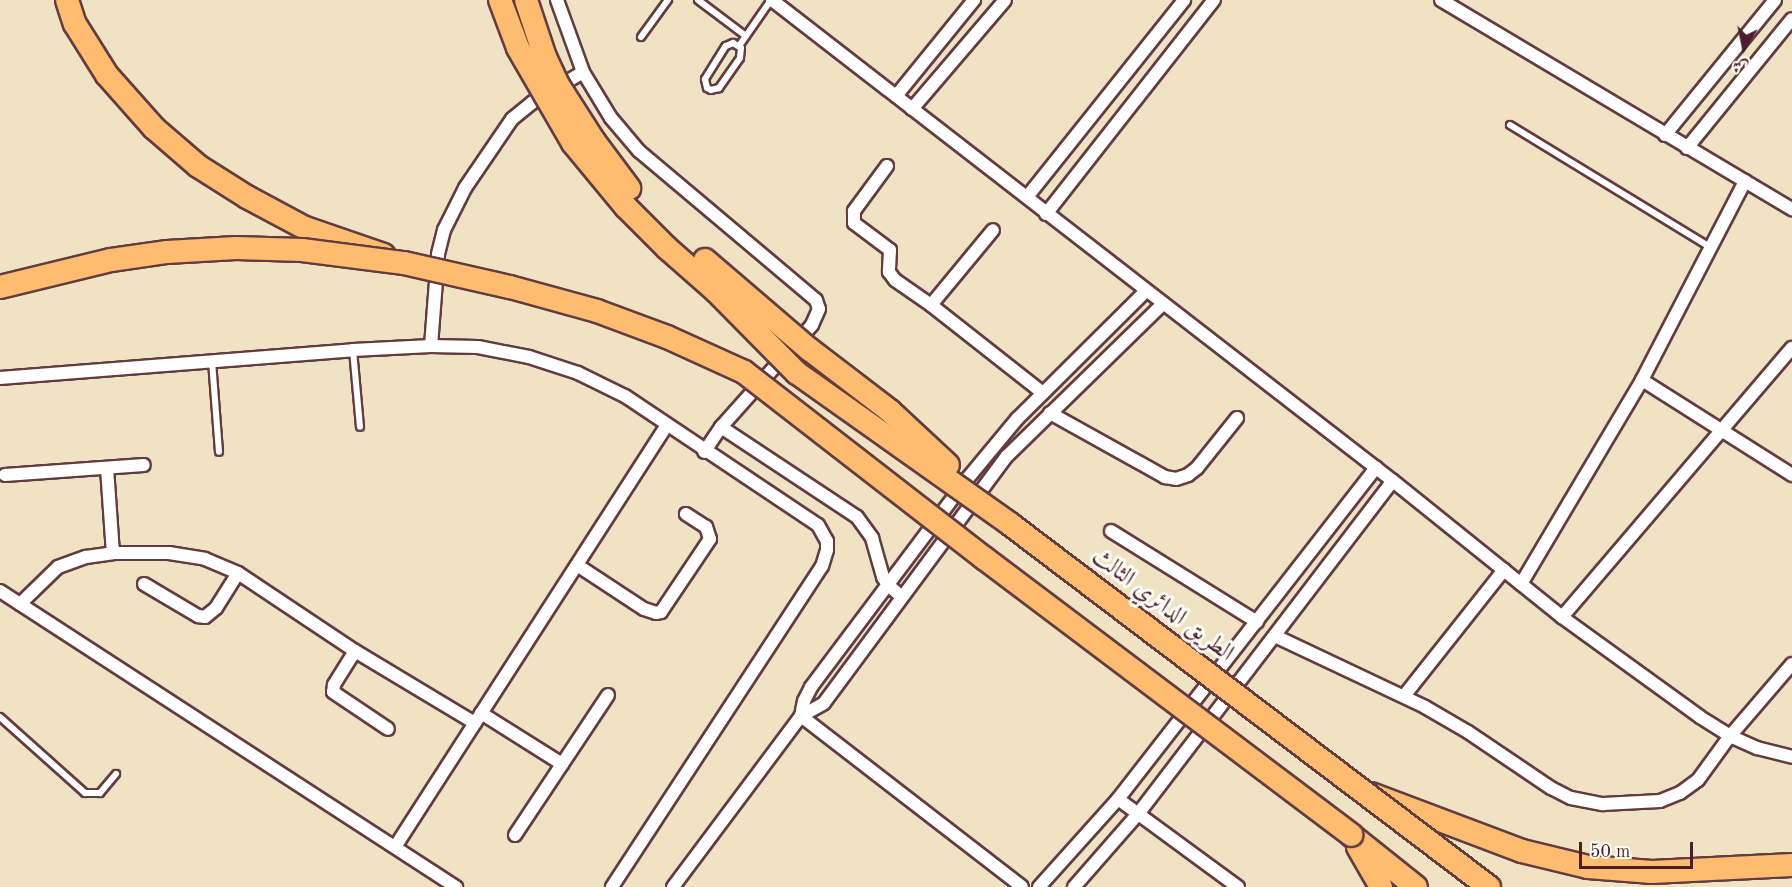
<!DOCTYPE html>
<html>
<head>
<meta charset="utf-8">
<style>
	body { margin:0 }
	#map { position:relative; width:1792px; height:887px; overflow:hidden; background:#efe3c4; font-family:"Old Standard TT",Amiri,serif }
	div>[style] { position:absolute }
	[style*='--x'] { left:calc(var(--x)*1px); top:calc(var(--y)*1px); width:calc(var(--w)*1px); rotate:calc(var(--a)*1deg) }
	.roads { filter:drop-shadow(2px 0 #633c42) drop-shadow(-2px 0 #633c42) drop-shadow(0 2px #633c42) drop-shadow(0 -2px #633c42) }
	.lane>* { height:6px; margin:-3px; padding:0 3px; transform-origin:3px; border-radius:3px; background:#fff }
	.street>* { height:12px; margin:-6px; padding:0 6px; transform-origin:6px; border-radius:6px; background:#fff }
	.highway>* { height:22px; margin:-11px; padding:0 11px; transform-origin:11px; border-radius:11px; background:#fdbc6f }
	.bridges { filter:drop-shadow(2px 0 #633c42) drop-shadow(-2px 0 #633c42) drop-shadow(0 2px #633c42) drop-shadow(0 -2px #633c42) }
	.highway-bridge>* { height:22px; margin:-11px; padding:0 11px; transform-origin:11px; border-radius:11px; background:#fdbc6f }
	span { translate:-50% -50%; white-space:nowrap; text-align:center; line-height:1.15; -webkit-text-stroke:6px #fdfcf7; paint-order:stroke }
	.street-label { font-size:24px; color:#4a1f2b }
	.north { position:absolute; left:1714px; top:18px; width:60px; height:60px; -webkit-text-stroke:4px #fdfcf7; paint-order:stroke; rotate:190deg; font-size:16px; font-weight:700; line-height:24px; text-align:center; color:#4a1f2b }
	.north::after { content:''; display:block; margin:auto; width:21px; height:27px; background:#4a1f2b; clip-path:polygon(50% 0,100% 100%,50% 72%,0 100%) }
	.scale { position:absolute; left:1579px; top:842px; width:114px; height:27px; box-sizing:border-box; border:3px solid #4a1f2b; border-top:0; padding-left:8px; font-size:18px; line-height:21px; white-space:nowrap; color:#4a1f2b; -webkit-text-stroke:4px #fdfcf7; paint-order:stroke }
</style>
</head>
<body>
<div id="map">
	<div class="roads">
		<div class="lane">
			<i style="--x:698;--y:0;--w:60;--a:36.9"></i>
			<i style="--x:641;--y:37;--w:46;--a:-53.9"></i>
			<i style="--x:733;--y:43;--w:9;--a:32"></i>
			<i style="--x:741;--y:48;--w:10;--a:96"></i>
			<i style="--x:740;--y:58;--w:37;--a:125"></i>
			<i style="--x:719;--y:88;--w:8;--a:166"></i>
			<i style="--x:711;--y:90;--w:4;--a:-153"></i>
			<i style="--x:707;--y:88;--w:9;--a:-103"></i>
			<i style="--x:705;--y:79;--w:39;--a:-58"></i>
			<i style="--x:726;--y:46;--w:8;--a:-23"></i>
			<i style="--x:739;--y:46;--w:56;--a:-55.2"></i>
			<i style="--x:1510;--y:125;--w:234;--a:31.4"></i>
			<i style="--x:353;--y:350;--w:77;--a:84.8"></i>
			<i style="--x:212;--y:361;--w:91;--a:85.6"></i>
			<i style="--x:0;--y:717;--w:114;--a:41.8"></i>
			<i style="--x:85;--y:793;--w:15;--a:0"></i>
			<i style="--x:100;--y:793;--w:25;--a:-50"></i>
		</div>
		<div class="street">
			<i style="--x:557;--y:0;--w:77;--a:70.1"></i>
			<i style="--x:583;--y:72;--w:54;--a:58.7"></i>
			<i style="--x:611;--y:118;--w:43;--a:49.7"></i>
			<i style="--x:639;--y:151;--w:231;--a:40.1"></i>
			<i style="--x:816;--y:300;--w:9;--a:72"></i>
			<i style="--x:819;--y:309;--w:17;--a:114"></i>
			<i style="--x:812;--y:325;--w:137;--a:131.7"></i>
			<i style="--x:721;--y:427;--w:30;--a:124"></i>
			<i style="--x:772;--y:0;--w:785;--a:37.76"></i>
			<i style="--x:1393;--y:481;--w:217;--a:38.8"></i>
			<i style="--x:1562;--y:617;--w:170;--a:35.9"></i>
			<i style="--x:1700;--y:717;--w:36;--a:32"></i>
			<i style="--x:1730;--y:736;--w:30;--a:24"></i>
			<i style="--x:1757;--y:748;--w:36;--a:14"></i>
			<i style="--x:1441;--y:0;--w:409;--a:30.8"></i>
			<i style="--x:896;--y:96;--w:124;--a:-50.9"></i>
			<i style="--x:912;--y:109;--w:143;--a:-49.5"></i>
			<i style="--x:1665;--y:135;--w:174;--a:-50.8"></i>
			<i style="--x:1687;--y:148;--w:166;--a:-50.9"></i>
			<i style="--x:887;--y:166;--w:56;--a:126.3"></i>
			<i style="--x:854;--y:211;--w:12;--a:90"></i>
			<i style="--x:854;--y:223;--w:45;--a:36.9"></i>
			<i style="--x:890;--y:250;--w:22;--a:93"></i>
			<i style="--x:889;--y:272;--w:10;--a:53"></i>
			<i style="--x:895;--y:280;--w:44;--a:34.8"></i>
			<i style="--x:931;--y:305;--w:142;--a:38.2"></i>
			<i style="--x:1027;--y:197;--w:252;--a:-51.4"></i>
			<i style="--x:1046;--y:214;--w:272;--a:-51.9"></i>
			<i style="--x:931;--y:305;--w:97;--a:-50.4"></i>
			<i style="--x:431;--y:346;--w:92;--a:-85.6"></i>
			<i style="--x:438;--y:254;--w:25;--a:-76"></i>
			<i style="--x:444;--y:230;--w:47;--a:-63.4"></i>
			<i style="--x:465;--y:188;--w:83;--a:-55.7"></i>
			<i style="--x:512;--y:119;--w:27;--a:-39"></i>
			<i style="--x:533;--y:102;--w:58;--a:-31"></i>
			<i style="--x:0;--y:378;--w:354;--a:-4.5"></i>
			<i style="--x:353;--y:350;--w:78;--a:-2.9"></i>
			<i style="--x:431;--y:346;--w:47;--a:1.2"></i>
			<i style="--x:478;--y:347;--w:52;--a:11.1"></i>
			<i style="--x:529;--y:357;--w:52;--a:18.1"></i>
			<i style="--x:578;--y:373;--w:52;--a:26.1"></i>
			<i style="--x:625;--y:396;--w:232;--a:33.8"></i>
			<i style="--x:818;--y:525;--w:18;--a:61"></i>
			<i style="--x:827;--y:541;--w:9;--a:90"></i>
			<i style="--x:827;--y:550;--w:17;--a:107"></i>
			<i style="--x:822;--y:566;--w:384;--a:123.2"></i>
			<i style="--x:1642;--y:380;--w:178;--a:32.3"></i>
			<i style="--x:1050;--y:413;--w:132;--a:29.1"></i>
			<i style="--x:1165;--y:477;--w:11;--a:10"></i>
			<i style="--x:1176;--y:479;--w:13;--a:-18"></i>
			<i style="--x:1188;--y:475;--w:11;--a:-38"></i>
			<i style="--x:1197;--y:468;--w:64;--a:-51.3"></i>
			<i style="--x:721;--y:427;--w:163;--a:33.5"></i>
			<i style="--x:857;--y:517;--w:26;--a:54"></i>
			<i style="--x:872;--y:538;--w:41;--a:74.2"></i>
			<i style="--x:883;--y:577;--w:9;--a:58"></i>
			<i style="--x:888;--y:585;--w:18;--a:41"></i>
			<i style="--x:107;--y:468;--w:85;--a:86"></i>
			<i style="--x:5;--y:475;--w:139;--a:-4.1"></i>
			<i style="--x:1111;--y:531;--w:172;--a:31.9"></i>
			<i style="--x:577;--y:565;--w:80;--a:33.3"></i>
			<i style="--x:644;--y:609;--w:13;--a:18"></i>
			<i style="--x:656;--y:613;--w:5;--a:-11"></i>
			<i style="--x:661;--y:612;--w:88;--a:-56.1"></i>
			<i style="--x:710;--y:539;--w:13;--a:-108"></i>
			<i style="--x:706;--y:527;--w:24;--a:-147"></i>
			<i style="--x:144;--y:584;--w:63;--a:30.7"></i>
			<i style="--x:198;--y:616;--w:7;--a:8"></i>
			<i style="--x:205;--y:617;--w:14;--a:-39"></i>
			<i style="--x:216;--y:608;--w:41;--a:-57.8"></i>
			<i style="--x:1521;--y:584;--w:237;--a:-59.3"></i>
			<i style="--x:1642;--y:380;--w:224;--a:-62.6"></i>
			<i style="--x:0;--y:591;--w:544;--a:32.99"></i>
			<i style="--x:20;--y:604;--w:53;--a:-44.2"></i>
			<i style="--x:58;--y:567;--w:30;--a:-20"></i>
			<i style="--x:86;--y:557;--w:27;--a:-8"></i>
			<i style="--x:113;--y:553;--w:56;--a:0"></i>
			<i style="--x:169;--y:553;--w:36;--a:9"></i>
			<i style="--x:205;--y:559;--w:36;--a:23"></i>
			<i style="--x:238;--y:573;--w:141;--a:33.7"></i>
			<i style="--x:355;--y:651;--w:140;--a:31"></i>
			<i style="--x:1562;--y:617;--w:354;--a:-49.5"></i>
			<i style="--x:1275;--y:636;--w:166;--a:25.3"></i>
			<i style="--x:1425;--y:707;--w:50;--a:30.2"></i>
			<i style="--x:1468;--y:732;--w:100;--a:34"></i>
			<i style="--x:1551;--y:788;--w:22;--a:27"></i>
			<i style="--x:1571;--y:798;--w:33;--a:11"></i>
			<i style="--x:1603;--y:804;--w:57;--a:-3"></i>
			<i style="--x:1660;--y:801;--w:22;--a:-22"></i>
			<i style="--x:1680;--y:793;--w:22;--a:-36"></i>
			<i style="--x:1698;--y:780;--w:54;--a:-54"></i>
			<i style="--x:1730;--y:736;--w:95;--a:-49.3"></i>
			<i style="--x:355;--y:651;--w:40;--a:122"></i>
			<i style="--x:334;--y:685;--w:7;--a:98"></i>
			<i style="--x:333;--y:692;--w:66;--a:33.9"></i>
			<i style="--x:1404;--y:696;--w:161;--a:-51.6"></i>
			<i style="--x:481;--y:713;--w:96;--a:32.2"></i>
			<i style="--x:801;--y:716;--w:26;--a:-29"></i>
			<i style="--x:824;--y:703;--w:307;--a:-53.5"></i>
			<i style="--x:1007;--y:456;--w:218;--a:-44.3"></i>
			<i style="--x:801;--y:716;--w:279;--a:37.7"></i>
			<i style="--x:1118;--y:799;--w:149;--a:36.3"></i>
			<i style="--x:515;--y:835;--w:168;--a:-56.4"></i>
			<i style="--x:395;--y:847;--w:502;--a:-57.2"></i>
			<i style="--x:673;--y:887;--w:214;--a:-53.2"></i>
			<i style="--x:801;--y:716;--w:15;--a:-79"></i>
			<i style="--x:804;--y:701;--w:16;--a:-63"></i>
			<i style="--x:811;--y:687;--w:261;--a:-53.1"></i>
			<i style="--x:968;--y:478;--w:77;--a:-50.3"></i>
			<i style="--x:1017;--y:419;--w:182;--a:-44.8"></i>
			<i style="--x:1039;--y:887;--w:118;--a:-48.1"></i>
			<i style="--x:1118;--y:799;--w:420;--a:-52.1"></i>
			<i style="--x:1074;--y:887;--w:97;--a:-48.8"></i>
			<i style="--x:1138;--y:814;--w:419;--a:-52.6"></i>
		</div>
		<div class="highway">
			<i style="--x:67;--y:0;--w:25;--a:72"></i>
			<i style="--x:75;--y:24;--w:60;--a:57.9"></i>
			<i style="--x:107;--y:75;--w:71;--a:48.4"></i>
			<i style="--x:154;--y:128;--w:58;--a:40.8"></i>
			<i style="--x:198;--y:166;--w:58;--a:32.3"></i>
			<i style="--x:247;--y:197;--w:66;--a:28.1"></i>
			<i style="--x:305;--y:228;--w:83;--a:18.9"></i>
			<i style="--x:1371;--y:794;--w:161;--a:20.7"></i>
			<i style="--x:1522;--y:851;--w:68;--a:13.6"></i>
			<i style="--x:1588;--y:867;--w:64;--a:4.5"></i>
			<i style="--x:1652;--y:872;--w:140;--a:-2.9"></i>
			<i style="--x:1351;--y:835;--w:83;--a:38.7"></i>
			<i style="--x:1358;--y:847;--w:46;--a:60.1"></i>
		</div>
	</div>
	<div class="bridges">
		<div class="highway-bridge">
			<i style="--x:500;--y:0;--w:51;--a:69.4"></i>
			<i style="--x:518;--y:48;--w:110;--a:59.9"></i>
			<i style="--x:573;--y:143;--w:83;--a:50.4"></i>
			<i style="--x:626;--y:207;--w:58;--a:45"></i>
			<i style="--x:667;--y:248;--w:65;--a:41.3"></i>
			<i style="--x:716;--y:291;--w:115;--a:45.4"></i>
			<i style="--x:797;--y:373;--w:261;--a:35.3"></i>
			<i style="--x:1010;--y:524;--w:601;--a:37.16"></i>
			<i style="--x:526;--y:0;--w:60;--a:71.6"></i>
			<i style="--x:545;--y:57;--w:31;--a:65"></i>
			<i style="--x:558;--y:85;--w:67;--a:57.3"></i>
			<i style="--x:594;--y:141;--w:59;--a:53.3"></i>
			<i style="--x:705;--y:260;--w:137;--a:40.6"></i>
			<i style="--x:809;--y:349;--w:102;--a:37.4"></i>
			<i style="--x:890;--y:411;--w:79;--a:43"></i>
			<i style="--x:0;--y:287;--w:114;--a:-13.7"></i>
			<i style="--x:111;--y:260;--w:57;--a:-8.1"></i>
			<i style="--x:167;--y:252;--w:69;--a:-3.3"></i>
			<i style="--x:236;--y:248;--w:66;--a:1.7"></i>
			<i style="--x:302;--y:250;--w:103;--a:7.3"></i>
			<i style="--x:404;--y:263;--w:109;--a:12.8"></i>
			<i style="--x:510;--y:287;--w:90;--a:15.4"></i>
			<i style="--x:597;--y:311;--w:75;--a:20.4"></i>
			<i style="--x:667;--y:337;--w:85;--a:24.4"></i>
			<i style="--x:744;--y:372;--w:304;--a:37.8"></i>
			<i style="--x:984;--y:558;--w:460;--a:37"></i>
		</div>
	</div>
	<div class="street-label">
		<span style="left:1162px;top:606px;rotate:37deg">الطريق الدائري الثالث</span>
	</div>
	<div class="north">ش</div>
	<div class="scale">50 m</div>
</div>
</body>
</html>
